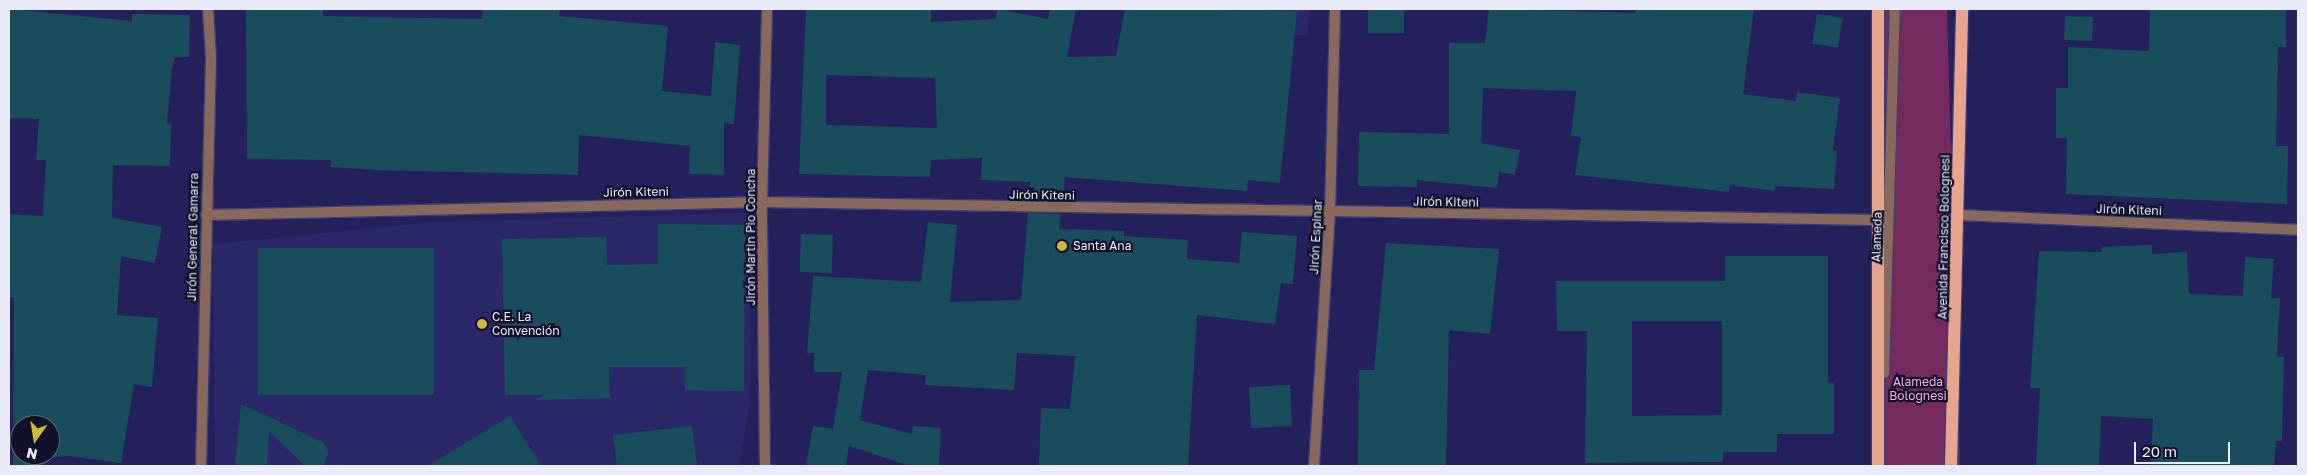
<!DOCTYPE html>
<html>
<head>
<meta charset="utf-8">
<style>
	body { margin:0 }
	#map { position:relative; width:2307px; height:475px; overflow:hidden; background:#24215c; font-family:"Golos Text",sans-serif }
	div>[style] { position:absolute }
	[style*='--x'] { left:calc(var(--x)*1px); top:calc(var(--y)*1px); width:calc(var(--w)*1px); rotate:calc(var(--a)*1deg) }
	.built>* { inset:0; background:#2b286a }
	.green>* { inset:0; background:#742a5f }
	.building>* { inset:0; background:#1a4d5c; transform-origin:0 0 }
	.roads { filter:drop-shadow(1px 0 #403d72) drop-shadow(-1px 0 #403d72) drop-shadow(0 1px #403d72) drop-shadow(0 -1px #403d72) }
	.street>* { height:10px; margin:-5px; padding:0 5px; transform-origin:5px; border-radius:5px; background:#89695d }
	.primary>* { height:12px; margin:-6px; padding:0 6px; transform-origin:6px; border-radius:6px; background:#e8a58d }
	.dots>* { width:14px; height:14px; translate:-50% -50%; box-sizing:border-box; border:2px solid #10102a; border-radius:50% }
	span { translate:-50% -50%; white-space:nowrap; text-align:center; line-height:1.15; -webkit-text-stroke:4.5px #10102a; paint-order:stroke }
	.street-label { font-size:12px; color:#e9ebfa }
	.poi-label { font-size:12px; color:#e9ebfa }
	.left { translate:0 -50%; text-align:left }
	.park-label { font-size:12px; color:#f7addd }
	.frame { position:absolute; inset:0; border:10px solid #e9ebfa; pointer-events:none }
	.north { position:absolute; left:10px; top:415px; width:50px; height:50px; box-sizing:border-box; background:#10102a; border:1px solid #67687d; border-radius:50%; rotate:193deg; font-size:14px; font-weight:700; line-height:20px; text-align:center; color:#e9ebfa }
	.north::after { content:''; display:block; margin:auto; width:18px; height:22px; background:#cdb938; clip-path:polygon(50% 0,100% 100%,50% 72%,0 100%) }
	.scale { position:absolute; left:2134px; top:442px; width:96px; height:22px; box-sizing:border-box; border:2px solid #e9ebfa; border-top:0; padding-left:6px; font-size:15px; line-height:18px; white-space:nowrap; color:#e9ebfa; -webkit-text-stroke:4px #10102a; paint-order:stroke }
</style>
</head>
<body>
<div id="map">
	<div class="built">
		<i style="clip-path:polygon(1173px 9px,1310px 9px,1307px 36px,1240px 31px,1172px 34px)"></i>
		<i style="clip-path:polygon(751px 213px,750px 403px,739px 466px,215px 466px,213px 244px,432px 222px)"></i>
	</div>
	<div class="green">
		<i style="clip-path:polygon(1878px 9px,1947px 9px,1960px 466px,1878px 466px)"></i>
	</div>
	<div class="building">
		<i style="clip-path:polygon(evenodd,9px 9px,132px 21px,132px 14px,190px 15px,189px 57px,175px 57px,172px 68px,167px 124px,171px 124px,170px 166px,113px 165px,112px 218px,162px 227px,155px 263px,121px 256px,117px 315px,158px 318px,152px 387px,134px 384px,121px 463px,69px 456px,43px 458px,42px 466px,13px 466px,14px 298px,9px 297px,9px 214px,43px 216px,46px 160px,36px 160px,39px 119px,9px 118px,9px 9px,20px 425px,50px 425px,50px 455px,20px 455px,20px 425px)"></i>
		<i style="clip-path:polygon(246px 9px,323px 9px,323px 16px,482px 19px,483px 9px,560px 9px,559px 16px,668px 26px,662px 91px,711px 96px,715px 42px,740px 45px,734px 124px,724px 123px,724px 175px,689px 174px,690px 146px,579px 135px,578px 175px,377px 170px,330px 167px,331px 160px,247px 159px)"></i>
		<i style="clip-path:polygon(evenodd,806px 9px,931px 9px,931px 22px,995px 19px,998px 9px,1048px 19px,1050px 9px,1076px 9px,1067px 57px,1116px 56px,1125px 9px,1297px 11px,1280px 183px,1248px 180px,1247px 191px,1065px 177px,1063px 200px,1029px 199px,1030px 182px,981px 180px,982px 158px,931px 160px,930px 177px,799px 174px,806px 9px,826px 75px,935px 78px,937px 128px,826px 125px,826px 75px)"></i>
		<i style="left:1368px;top:9px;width:36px;height:24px"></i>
		<i style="clip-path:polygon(1489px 9px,1635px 13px,1636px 9px,1754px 9px,1743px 94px,1796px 101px,1797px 92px,1840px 98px,1833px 150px,1837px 151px,1834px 189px,1775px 186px,1775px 191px,1730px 185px,1729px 192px,1575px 175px,1581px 137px,1571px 136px,1576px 91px,1483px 88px,1481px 143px,1520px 150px,1515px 175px,1499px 172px,1497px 188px,1417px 180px,1417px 187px,1358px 186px,1359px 132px,1449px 134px,1449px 43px,1485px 43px)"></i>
		<i style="clip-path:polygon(2150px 9px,2286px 9px,2286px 47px,2278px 47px,2276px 146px,2288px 146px,2287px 204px,2066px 194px,2067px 138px,2056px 138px,2056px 88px,2068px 88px,2068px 47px,2149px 51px)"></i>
		<i style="left:1817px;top:14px;width:26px;height:30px;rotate:9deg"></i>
		<i style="left:2065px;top:16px;width:28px;height:24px;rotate:2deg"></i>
		<i style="clip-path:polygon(1028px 213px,1061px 214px,1059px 229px,1124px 231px,1124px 236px,1188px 240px,1187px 259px,1239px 263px,1242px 232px,1297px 236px,1293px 284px,1281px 283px,1275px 324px,1197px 315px,1188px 466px,1039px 466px,1041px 408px,1070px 409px,1075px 356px,1017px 353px,1014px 390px,925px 385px,926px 375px,868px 370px,860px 420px,912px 434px,913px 426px,941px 428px,939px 466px,910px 466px,849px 446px,846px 466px,806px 466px,813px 426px,833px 429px,842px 372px,814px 372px,814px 353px,807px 353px,813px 276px,921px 282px,928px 222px,957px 225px,950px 302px,1021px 300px)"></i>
		<i style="clip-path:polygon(658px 224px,745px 225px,744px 391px,685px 390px,685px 367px,609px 367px,610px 398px,536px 400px,544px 395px,505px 395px,502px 239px,606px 237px,607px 265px,658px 264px)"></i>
		<i style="left:801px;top:234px;width:32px;height:38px;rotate:2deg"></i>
		<i style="clip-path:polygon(1386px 243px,1499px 249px,1490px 334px,1449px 330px,1446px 466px,1358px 466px,1359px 370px,1374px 370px)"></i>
		<i style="clip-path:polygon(2152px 245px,2152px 254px,2187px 252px,2189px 294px,2243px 296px,2245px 257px,2274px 259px,2271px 298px,2280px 298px,2277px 356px,2284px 357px,2282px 441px,2276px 441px,2274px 466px,2151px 466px,2153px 419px,2101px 416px,2099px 466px,2036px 466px,2040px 388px,2030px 388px,2039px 251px,2102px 252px,2102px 247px)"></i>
		<i style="left:258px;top:248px;width:176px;height:147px"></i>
		<i style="clip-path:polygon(evenodd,1725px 256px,1828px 256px,1828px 383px,1834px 383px,1834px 434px,1777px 434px,1777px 452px,1723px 452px,1723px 462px,1585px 463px,1587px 331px,1557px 331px,1556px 281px,1725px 281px,1725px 256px,1632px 321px,1722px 321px,1722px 415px,1632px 416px,1632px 321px)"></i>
		<i style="left:1290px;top:385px;width:41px;height:41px;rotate:87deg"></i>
		<i style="clip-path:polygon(241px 404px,324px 443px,328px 452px,324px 466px,305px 466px,269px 431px,267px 466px,235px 466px)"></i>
		<i style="clip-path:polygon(510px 416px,541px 466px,428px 466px)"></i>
		<i style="clip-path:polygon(692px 426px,697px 465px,617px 466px,613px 435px)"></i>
	</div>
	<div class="roads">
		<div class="street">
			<i style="--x:206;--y:215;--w:556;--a:-1.34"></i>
			<i style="--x:762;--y:202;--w:1115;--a:0.92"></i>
			<i style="--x:1959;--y:215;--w:339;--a:2.5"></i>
			<i style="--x:1884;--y:373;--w:364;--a:-88.3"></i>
			<i style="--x:201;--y:466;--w:409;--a:-88.6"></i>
			<i style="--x:211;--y:57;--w:48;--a:-93.6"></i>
			<i style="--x:765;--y:466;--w:264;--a:-90.7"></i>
			<i style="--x:762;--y:202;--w:193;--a:-88.5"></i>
			<i style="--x:1314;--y:466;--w:253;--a:-86.4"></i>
			<i style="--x:1330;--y:214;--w:205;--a:-88.6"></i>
		</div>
		<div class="primary">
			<i style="--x:1878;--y:466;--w:457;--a:-90"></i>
			<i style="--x:1951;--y:466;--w:457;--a:-88.6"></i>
		</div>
	</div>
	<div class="dots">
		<i style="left:1062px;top:246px;background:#cdb938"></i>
		<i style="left:482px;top:324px;background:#cdb938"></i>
	</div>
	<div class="street-label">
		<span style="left:636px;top:192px;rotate:-1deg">Jirón Kiteni</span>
		<span style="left:1042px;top:195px;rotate:1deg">Jirón Kiteni</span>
		<span style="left:1446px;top:202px;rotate:1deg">Jirón Kiteni</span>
		<span style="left:2129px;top:210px;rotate:2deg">Jirón Kiteni</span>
		<span style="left:193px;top:237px;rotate:-89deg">Jirón General Gamarra</span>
		<span style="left:751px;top:237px;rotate:-90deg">Jirón Martin Pio Concha</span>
		<span style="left:1316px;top:237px;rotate:-87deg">Jirón Espinar</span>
		<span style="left:1877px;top:237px;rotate:-88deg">Alameda</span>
		<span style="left:1944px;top:237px;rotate:-89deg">Avenida Francisco Bolognesi</span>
	</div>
	<div class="poi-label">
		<span class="left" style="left:1073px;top:246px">Santa Ana</span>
		<span class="left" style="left:492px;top:324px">C.E. La<br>Convención</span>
	</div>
	<div class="park-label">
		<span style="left:1918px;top:389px">Alameda<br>Bolognesi</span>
	</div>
	<div class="frame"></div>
	<div class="north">N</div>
	<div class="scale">20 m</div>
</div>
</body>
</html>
